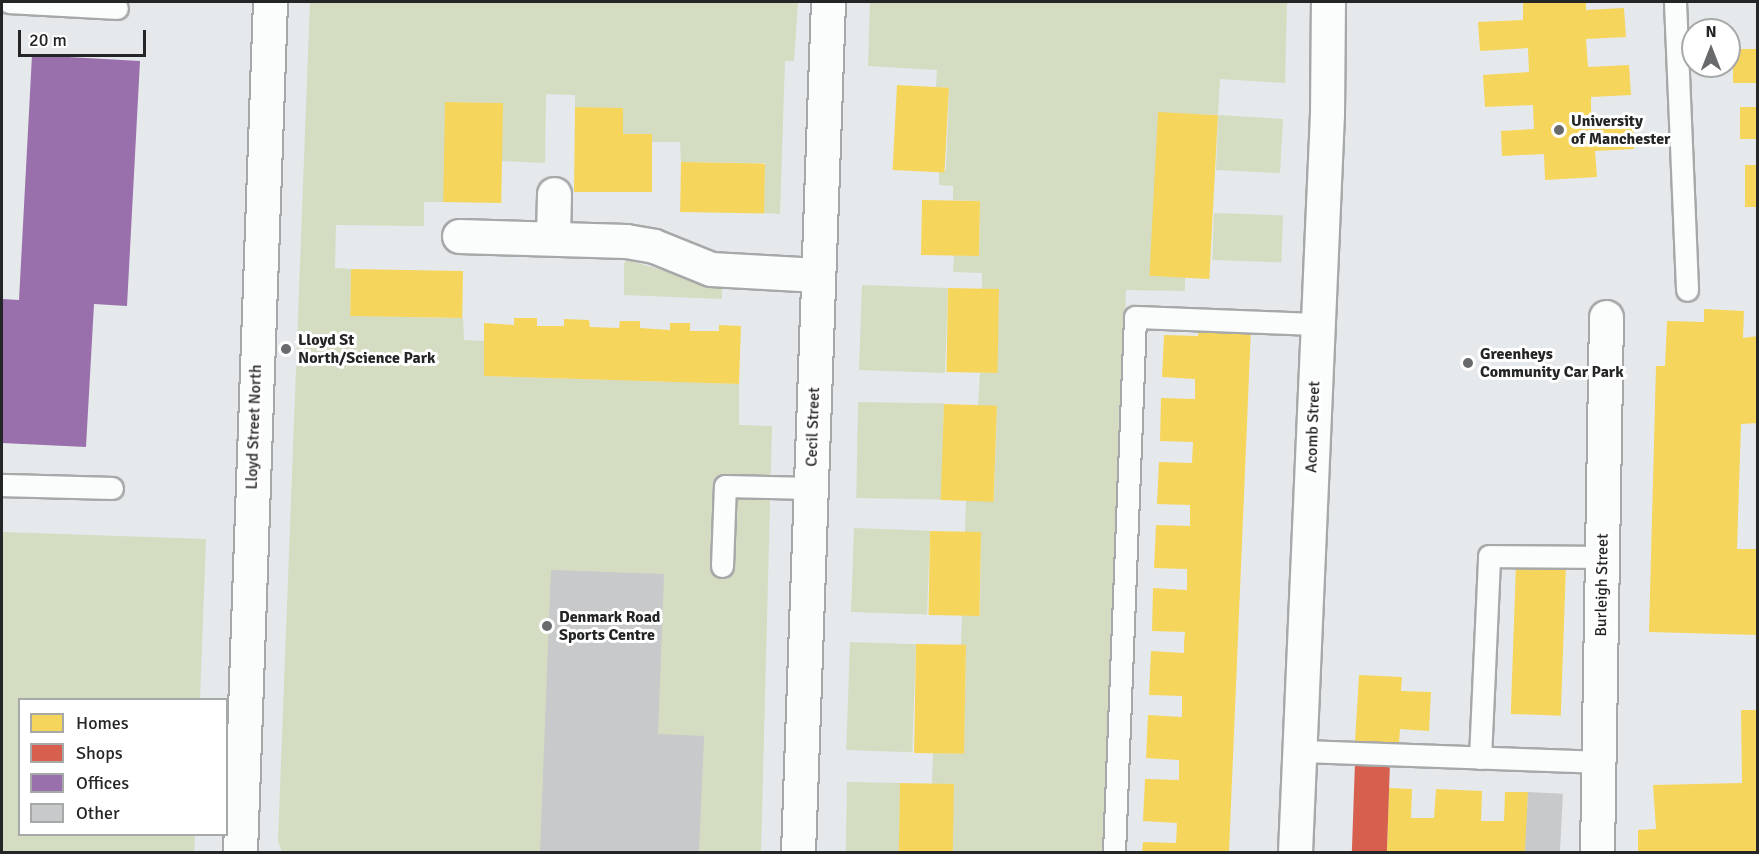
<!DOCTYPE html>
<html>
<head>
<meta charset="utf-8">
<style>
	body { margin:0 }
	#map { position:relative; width:1759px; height:854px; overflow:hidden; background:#e6e9eb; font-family:Signika,sans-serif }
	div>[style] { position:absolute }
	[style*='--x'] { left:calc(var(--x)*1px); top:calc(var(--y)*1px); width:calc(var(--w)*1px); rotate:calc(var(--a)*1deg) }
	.green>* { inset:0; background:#d4dcc2; transform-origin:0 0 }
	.homes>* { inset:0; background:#f6d55c; transform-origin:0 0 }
	.shops>* { inset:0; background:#d6604d; transform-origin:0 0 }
	.offices>* { inset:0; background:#9970ab }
	.building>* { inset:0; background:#c7c9cb; transform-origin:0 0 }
	.roads { filter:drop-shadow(2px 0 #a6a8a9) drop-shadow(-2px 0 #a6a8a9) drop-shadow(0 2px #a6a8a9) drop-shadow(0 -2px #a6a8a9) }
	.lane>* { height:21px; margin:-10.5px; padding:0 10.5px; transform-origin:10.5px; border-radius:10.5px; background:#fbfcfc }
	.street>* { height:33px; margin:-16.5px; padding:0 16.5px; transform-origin:16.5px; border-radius:16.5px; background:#fbfcfc }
	.secondary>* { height:33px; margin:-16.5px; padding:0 16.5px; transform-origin:16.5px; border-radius:16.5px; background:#fbfcfc }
	.dots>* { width:16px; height:16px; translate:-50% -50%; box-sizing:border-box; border:3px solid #fff; border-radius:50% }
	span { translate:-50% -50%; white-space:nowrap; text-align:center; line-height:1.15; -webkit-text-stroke:6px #fff; paint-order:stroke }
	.poi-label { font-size:16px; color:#242526; font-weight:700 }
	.left { translate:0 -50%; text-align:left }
	.street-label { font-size:16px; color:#242526 }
	.frame { position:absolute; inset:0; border:3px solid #242526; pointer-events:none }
	.legend { position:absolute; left:18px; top:698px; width:210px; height:138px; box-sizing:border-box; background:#fff; border:2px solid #a7a8a8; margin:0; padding:8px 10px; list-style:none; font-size:18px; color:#242526 }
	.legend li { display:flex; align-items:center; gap:12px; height:30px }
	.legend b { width:30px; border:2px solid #a7a8a8 }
	.north { position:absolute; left:1681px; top:18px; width:60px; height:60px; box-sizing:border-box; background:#fff; border:2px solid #a7a8a8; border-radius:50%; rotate:0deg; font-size:16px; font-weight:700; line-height:24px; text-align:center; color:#242526 }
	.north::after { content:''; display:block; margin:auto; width:21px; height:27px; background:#686a6b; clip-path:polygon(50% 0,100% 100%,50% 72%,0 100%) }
	.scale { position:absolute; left:18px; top:30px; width:128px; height:27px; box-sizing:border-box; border:3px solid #242526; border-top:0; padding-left:8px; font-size:18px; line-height:21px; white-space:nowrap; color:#242526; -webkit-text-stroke:4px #fff; paint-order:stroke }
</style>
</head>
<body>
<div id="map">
	<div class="green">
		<i style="clip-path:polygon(310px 2px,798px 2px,794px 61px,785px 61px,780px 214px,764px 213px,765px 163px,681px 162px,680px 142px,652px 142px,651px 134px,623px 134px,623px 108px,575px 107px,575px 95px,546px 94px,545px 163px,501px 161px,503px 103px,446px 102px,444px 202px,424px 202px,424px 226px,336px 225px,335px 268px,351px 269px,350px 316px,463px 318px,464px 340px,484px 341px,484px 376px,739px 384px,739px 425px,772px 426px,761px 852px,282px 852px,278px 841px)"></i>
		<i style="clip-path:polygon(870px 2px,1287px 2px,1285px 83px,1220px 79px,1218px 115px,1283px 119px,1280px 173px,1216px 170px,1218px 115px,1158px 113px,1151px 276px,1185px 277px,1185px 291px,1126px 290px,1108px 852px,951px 852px,954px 785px,932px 784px,933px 753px,964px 754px,966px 645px,961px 645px,962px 615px,980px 614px,981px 532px,965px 532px,966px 501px,994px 501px,997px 406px,978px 406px,980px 373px,997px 373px,999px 290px,982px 289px,982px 273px,953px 272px,954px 255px,979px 256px,980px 201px,953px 200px,953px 186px,939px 185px,939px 171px,946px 171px,949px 88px,936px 87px,937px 70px,868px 66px)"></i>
		<i style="left:1214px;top:213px;width:69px;height:47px;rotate:2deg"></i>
		<i style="clip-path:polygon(628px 260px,722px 288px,722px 299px,624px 295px,624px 263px)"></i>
		<i style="left:862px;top:285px;width:86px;height:85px;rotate:2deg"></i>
		<i style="left:858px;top:402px;width:86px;height:96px;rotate:1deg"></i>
		<i style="left:854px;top:528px;width:76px;height:84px;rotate:2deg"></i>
		<i style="clip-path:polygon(2px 532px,206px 539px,200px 699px,20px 700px,20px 834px,195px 835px,194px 852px,2px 852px)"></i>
		<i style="left:850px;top:642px;width:66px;height:108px;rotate:2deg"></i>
		<i style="left:847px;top:782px;width:53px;height:70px;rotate:1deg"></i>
	</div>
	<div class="homes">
		<i style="clip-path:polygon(1523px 2px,1586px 2px,1586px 10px,1624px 8px,1626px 37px,1586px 39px,1588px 67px,1629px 65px,1631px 95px,1591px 97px,1591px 108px,1592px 120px,1633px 118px,1634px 149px,1595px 151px,1597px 177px,1545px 180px,1544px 154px,1502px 156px,1501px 131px,1534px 129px,1533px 105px,1485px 107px,1483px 75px,1529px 72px,1528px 48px,1480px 51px,1478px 22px,1523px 20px)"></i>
		<i style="left:1758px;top:49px;width:34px;height:25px;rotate:90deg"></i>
		<i style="left:897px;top:85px;width:52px;height:85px;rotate:3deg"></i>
		<i style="left:445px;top:102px;width:58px;height:100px;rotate:1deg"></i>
		<i style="clip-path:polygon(575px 107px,623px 108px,623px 134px,652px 134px,652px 192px,574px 192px)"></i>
		<i style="left:1740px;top:107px;width:18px;height:32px"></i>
		<i style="left:1158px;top:112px;width:60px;height:164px;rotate:3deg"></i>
		<i style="left:681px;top:162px;width:84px;height:50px;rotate:1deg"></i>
		<i style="left:1758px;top:165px;width:42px;height:13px;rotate:90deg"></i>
		<i style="left:922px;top:200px;width:58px;height:55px;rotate:1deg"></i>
		<i style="left:351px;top:269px;width:112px;height:47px;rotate:1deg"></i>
		<i style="left:948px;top:288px;width:51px;height:84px;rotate:1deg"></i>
		<i style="clip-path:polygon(1704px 309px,1744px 311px,1743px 338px,1758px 336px,1758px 423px,1741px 424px,1737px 549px,1758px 549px,1758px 635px,1649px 632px,1656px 366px,1665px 366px,1667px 321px,1704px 322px)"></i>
		<i style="clip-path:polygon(514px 318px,537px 318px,537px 326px,564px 326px,564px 319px,589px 320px,590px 327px,619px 328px,620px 321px,640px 321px,640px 328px,670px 330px,670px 323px,690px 323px,690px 331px,719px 331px,719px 325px,741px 326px,739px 384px,484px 376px,484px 323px,514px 325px)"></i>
		<i style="clip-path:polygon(1198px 326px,1251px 328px,1229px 852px,1142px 852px,1143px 842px,1176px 843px,1177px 823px,1143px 821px,1145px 779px,1179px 780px,1179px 760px,1146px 758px,1148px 715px,1182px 717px,1182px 696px,1149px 695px,1151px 651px,1184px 653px,1184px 643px,1185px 632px,1152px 631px,1153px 588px,1187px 590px,1187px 569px,1154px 568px,1156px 525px,1190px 526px,1190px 505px,1157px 504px,1159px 462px,1192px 463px,1193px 442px,1160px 441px,1161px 398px,1195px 399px,1195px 379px,1162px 377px,1164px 335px,1198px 336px)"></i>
		<i style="left:944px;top:404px;width:53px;height:96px;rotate:2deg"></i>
		<i style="left:930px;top:531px;width:51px;height:84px;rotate:1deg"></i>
		<i style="left:1516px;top:564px;width:50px;height:150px;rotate:2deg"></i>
		<i style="left:916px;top:644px;width:50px;height:109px;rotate:1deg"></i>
		<i style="clip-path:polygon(1359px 675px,1402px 677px,1401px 691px,1431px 692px,1429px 731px,1400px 729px,1399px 744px,1355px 742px)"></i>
		<i style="clip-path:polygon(1741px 710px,1758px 710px,1758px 852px,1638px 852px,1638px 830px,1656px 829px,1653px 785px,1742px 783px)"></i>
		<i style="left:900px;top:783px;width:54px;height:69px;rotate:1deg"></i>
		<i style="clip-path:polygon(1389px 788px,1412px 789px,1411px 818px,1434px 818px,1436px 789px,1482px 791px,1481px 821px,1504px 821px,1505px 792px,1528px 792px,1526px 852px,1387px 852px)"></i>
	</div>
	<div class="shops">
		<i style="left:1355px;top:762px;width:35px;height:90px;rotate:2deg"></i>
	</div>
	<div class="offices">
		<i style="clip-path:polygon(32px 55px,140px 61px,127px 306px,94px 304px,86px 447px,2px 443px,2px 299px,19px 300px)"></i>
	</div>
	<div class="building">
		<i style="clip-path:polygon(551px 570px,664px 574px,658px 734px,704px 736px,699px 852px,540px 852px)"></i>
		<i style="left:1528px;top:792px;width:35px;height:60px;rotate:3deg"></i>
	</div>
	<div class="roads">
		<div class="lane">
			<i style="--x:9;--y:2;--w:108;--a:3.2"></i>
			<i style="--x:1675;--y:2;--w:288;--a:87.6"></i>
			<i style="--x:2;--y:485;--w:110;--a:1.6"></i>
			<i style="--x:722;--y:566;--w:80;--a:-87.9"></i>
			<i style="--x:725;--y:486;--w:86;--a:1.3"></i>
			<i style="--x:1300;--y:751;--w:299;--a:2.1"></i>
			<i style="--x:1480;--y:758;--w:202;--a:-87.4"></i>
			<i style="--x:1489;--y:556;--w:113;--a:0.5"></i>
			<i style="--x:1114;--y:852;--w:535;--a:-87.75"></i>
			<i style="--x:1135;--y:317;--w:182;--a:2.2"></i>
		</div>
		<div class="street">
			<i style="--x:459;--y:236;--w:167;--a:1.7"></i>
			<i style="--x:626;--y:241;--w:28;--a:10"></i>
			<i style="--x:654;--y:246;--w:61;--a:22"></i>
			<i style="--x:711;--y:269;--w:107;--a:3.2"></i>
			<i style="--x:553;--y:238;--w:44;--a:-88.7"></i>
			<i style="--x:798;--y:852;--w:851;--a:-87.98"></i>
			<i style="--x:1295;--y:852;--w:739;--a:-87.52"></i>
			<i style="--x:1327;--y:114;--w:112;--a:-89.5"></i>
			<i style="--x:1597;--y:852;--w:535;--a:-89.04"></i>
		</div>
		<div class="secondary">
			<i style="--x:240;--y:852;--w:851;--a:-87.98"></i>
		</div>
	</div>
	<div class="dots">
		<i style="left:1559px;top:130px;background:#686a6b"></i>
		<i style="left:286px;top:349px;background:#686a6b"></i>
		<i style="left:1468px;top:363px;background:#686a6b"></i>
		<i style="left:547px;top:626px;background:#686a6b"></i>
	</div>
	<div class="poi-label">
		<span class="left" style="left:1571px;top:130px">University<br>of Manchester</span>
		<span class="left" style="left:298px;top:349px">Lloyd St<br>North/Science Park</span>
		<span class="left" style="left:1480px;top:363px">Greenheys<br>Community Car Park</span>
		<span class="left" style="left:559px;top:626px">Denmark Road<br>Sports Centre</span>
	</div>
	<div class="street-label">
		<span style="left:254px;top:427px;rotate:-88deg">Lloyd Street North</span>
		<span style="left:813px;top:427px;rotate:-88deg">Cecil Street</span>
		<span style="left:1313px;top:427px;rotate:-88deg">Acomb Street</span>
		<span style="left:1602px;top:585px;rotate:-89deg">Burleigh Street</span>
	</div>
	<div class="frame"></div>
	<ul class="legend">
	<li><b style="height:16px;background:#f6d55c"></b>Homes</li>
	<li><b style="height:16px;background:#d6604d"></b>Shops</li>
	<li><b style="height:16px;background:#9970ab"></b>Offices</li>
	<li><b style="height:16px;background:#c7c9cb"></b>Other</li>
	</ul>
	<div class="north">N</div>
	<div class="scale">20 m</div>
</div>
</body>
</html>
